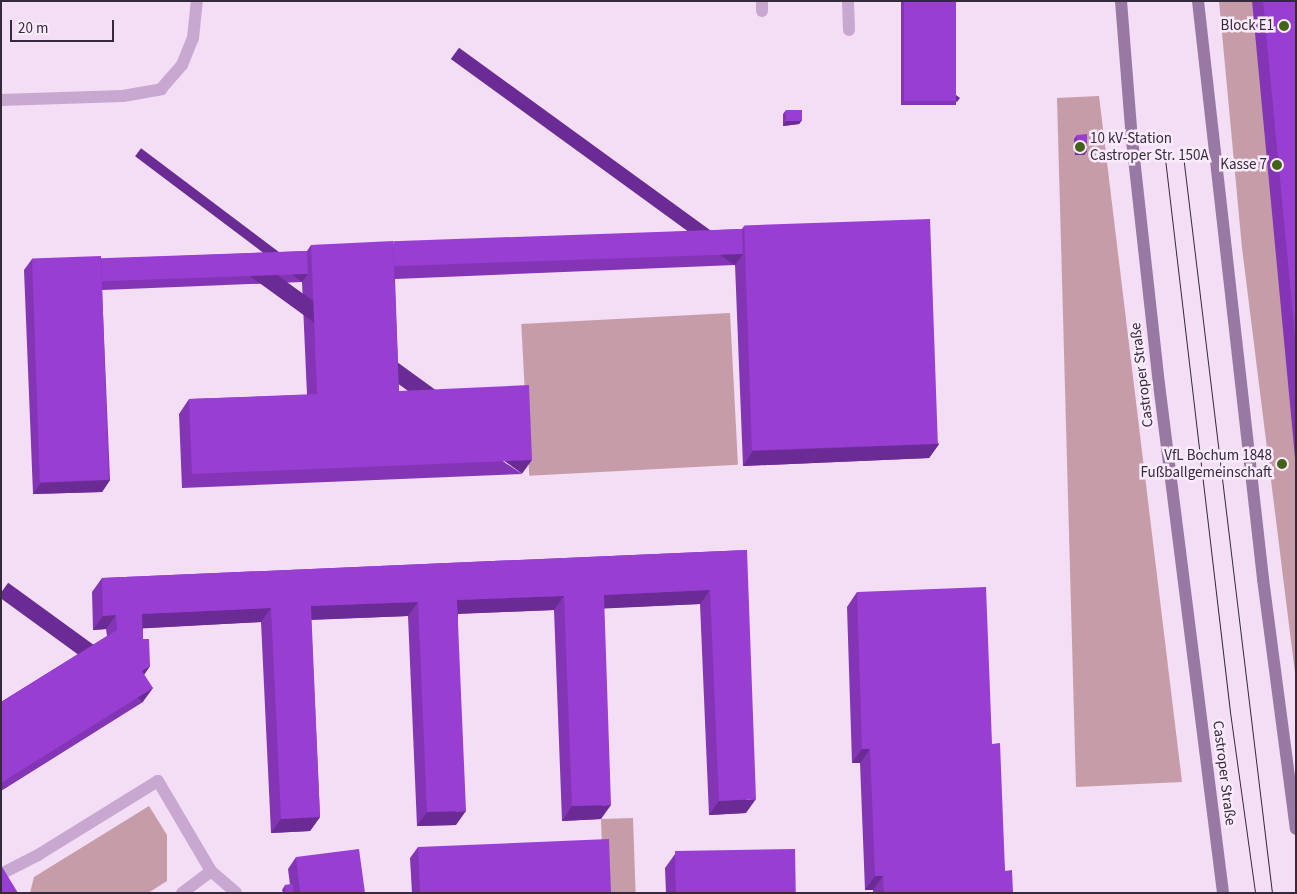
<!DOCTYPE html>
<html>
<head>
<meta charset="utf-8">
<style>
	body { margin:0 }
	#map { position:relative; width:1297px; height:894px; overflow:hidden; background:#f3def5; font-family:"Source Sans 3",sans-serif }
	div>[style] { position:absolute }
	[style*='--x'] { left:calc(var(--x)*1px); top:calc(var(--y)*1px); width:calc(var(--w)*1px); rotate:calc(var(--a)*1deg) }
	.green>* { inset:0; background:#c79ca9; transform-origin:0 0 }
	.service>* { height:12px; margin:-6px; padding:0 6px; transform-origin:6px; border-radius:6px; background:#c8a8d0 }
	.secondary>* { height:12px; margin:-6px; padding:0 6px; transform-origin:6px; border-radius:6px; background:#9879a4 }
	.tram>* { height:1px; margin:-0.5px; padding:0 0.5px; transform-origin:0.5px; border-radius:0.5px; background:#35293c }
	.wall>* { inset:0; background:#8335b5; transform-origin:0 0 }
	.shaded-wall>* { inset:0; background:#6a2b94; transform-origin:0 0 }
	.building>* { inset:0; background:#983ed3; transform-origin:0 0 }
	.dots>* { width:14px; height:14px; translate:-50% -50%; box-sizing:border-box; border:2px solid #faebfc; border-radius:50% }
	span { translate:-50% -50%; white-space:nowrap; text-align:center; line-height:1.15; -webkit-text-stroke:5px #faebfc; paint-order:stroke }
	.poi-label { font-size:15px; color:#35293c }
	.right { translate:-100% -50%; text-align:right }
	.left { translate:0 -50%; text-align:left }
	.street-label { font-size:15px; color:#35293c }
	.frame { position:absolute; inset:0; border:2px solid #35293c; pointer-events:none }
	.scale { position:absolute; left:10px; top:20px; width:104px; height:22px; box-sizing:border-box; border:2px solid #35293c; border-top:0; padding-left:6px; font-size:15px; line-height:18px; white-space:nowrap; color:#35293c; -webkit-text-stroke:4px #faebfc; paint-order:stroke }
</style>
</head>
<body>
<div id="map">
	<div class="green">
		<i style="clip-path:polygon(1219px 1px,1296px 1px,1296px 681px,1242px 248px)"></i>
		<i style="clip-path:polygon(1099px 96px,1182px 782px,1076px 787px,1057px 98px)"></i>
		<i style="left:730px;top:313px;width:152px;height:209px;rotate:87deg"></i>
		<i style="clip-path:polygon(149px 806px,167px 835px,167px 881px,148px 893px,30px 893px,34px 877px)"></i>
		<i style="left:633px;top:818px;width:75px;height:32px;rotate:88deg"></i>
	</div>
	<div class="service">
		<i style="--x:762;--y:1;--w:10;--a:90"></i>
		<i style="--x:848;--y:1;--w:29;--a:88"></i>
		<i style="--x:1;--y:100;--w:122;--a:-1.9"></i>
		<i style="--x:123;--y:96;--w:39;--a:-10"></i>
		<i style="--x:161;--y:89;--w:32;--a:-49"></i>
		<i style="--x:182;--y:65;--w:29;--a:-68"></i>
		<i style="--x:193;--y:38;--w:37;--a:-84"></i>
		<i style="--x:1;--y:874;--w:42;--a:-27.2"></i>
		<i style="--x:38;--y:855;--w:141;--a:-31.7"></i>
		<i style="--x:158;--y:781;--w:104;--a:59.5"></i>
		<i style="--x:211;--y:871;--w:33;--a:41"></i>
		<i style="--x:182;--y:893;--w:36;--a:-37"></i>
	</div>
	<div class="secondary">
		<i style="--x:1121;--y:1;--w:139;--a:85.5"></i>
		<i style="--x:1132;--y:140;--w:245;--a:83.7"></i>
		<i style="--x:1159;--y:384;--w:513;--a:82.83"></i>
		<i style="--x:1198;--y:1;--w:582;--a:83.58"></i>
		<i style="--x:1263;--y:579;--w:252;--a:82.5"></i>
	</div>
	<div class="tram">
		<i style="--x:1182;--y:147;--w:751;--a:83.12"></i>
		<i style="--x:1164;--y:150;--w:566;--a:83.3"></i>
		<i style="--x:1230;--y:712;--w:183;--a:82.1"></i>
	</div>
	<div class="wall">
		<i style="left:901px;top:1px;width:55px;height:104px"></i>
		<i style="clip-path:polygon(1252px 1px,1296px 1px,1296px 468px)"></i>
		<i style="clip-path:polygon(786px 110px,802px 120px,799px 124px,783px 126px,783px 114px)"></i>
		<i style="clip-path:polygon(1077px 135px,1087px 151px,1084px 155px,1075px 155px,1074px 139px)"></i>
		<i style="clip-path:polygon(744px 226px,939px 444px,929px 458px,743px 466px,735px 265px,395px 279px,399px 391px,522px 474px,182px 488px,179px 414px,189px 399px,307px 395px,302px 282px,102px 290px,110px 480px,102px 492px,33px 494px,24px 270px,32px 259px,101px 259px,307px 251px,311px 245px,393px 244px,742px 229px)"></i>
		<i style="clip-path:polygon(747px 550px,746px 813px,709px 815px,700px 604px,604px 608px,601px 819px,562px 821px,554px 610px,458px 614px,456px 825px,417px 826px,408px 616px,311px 620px,320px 817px,310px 831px,271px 833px,261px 622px,143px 628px,143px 639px,150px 666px,144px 675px,143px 702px,1px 791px,1px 702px,107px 636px,106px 629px,93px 630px,92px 592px,102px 578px)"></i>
		<i style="clip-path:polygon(857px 592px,992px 744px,1005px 871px,1013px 893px,873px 893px,873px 890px,865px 890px,860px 763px,852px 763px,847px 607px)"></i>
		<i style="clip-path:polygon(418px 847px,611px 893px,412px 893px,410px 858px)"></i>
		<i style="clip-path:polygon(675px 854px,796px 893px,666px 893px,665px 868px)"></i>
		<i style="clip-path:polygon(296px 857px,365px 893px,283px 893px,282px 890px,285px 885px,290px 885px,288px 869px)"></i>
	</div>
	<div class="shaded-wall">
		<i style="left:960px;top:98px;width:5px;height:52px;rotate:127deg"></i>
		<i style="clip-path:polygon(802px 120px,799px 124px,783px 126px,786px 121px)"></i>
		<i style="clip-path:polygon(1078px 151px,1087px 151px,1084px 155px,1075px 155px)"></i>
		<i style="left:743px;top:254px;width:14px;height:351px;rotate:126deg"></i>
		<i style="left:308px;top:274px;width:10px;height:209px;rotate:127deg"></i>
		<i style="clip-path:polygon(939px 444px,929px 458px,743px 466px,753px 451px)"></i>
		<i style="left:532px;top:460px;width:17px;height:340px;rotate:126deg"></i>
		<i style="clip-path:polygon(110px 480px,102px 492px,33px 494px,41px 483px)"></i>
		<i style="clip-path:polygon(710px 590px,700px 604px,594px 609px,604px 595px)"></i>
		<i style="clip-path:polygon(564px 596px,554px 610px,447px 614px,457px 600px)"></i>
		<i style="clip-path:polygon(418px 602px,408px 616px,301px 620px,311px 606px)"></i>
		<i style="clip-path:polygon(271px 608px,261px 622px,132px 629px,142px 614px)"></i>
		<i style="clip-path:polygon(116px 615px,106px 629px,93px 630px,103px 616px)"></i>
		<i style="clip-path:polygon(150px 666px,140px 680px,142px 671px)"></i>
		<i style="left:153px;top:688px;width:17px;height:179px;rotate:126deg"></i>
		<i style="clip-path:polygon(862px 749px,870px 749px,860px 763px,852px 763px)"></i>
		<i style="clip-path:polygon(756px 799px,746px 813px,709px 815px,719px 801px)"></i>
		<i style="clip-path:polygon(611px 805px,601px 819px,562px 821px,572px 806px)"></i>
		<i style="clip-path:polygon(466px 811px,456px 825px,417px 826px,427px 812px)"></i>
		<i style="clip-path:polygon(320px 817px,310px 831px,271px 833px,281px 819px)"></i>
		<i style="clip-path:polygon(875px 876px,883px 876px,873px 890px,865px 890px)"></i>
	</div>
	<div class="building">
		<i style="left:904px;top:1px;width:52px;height:100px"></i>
		<i style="clip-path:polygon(1263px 1px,1296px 1px,1296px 347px)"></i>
		<i style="left:786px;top:110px;width:16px;height:11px"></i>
		<i style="clip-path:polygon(1087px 134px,1087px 151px,1078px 151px,1077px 135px)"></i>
		<i style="left:930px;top:219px;width:225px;height:186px;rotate:88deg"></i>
		<i style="left:742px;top:229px;width:25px;height:349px;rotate:88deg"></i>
		<i style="clip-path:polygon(393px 241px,399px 391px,529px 385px,532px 460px,192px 474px,189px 399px,317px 394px,311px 245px)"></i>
		<i style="left:307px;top:251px;width:23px;height:206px;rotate:88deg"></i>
		<i style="left:101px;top:256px;width:224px;height:69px;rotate:88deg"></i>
		<i style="clip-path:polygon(747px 550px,756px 799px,719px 801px,710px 590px,604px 595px,611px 805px,572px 806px,564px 596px,457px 600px,466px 811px,427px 812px,418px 602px,311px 606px,320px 817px,281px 819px,271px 608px,142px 614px,143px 639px,149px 639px,150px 666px,142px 671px,153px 688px,1px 783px,1px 702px,117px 630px,116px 615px,103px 616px,102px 578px)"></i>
		<i style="clip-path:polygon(986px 587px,992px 744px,1000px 743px,1005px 871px,1012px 870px,1013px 893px,884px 893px,883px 876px,875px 876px,870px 749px,862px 749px,857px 592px)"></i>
		<i style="clip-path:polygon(609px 839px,611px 893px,420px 893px,418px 847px)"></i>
		<i style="clip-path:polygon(359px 849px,365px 893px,300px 893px,296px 857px)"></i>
		<i style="left:795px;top:849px;width:44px;height:120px;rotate:89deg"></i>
		<i style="clip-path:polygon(1px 865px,18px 893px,1px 893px)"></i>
		<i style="left:293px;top:884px;width:9px;height:8px;rotate:84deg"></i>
	</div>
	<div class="dots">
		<i style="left:1284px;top:26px;background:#436319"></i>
		<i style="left:1080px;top:147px;background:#436319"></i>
		<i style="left:1277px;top:165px;background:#436319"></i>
		<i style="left:1282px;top:464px;background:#436319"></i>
	</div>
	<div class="poi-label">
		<span class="right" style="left:1274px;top:26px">Block E1</span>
		<span class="left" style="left:1090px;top:147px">10 kV-Station<br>Castroper Str. 150A</span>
		<span class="right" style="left:1267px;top:165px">Kasse 7</span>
		<span class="right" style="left:1272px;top:464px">VfL Bochum 1848<br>Fußballgemeinschaft</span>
	</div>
	<div class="street-label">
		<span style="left:1142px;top:375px;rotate:-97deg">Castroper Straße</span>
		<span style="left:1224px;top:773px;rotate:83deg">Castroper Straße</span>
	</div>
	<div class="frame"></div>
	<div class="scale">20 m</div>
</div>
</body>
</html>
